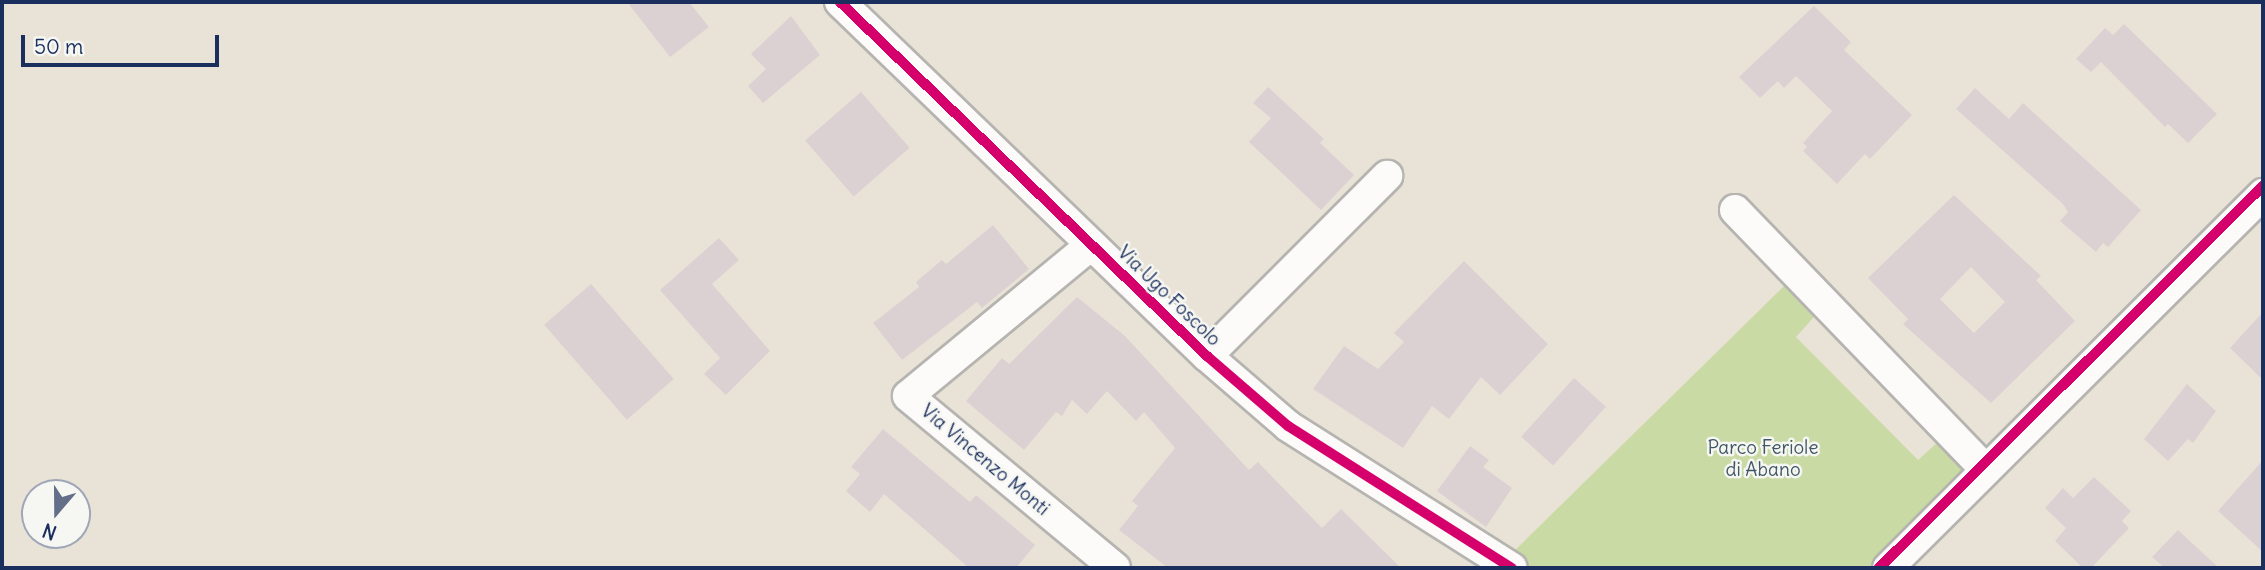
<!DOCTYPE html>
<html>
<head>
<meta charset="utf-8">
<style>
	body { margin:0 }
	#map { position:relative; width:2265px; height:570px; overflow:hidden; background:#e9e3d7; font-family:Delius,sans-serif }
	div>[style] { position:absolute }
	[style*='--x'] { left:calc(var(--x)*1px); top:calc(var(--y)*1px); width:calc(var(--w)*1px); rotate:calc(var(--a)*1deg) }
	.green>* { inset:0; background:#cadaa4 }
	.building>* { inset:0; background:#dcd1d2; transform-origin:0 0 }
	.roads { filter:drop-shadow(2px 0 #b5b4b0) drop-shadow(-2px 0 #b5b4b0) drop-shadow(0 2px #b5b4b0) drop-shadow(0 -2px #b5b4b0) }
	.minor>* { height:30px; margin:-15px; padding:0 15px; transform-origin:15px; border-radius:15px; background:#fcfbf9 }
	.cycleway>* { height:10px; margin:-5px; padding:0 5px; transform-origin:5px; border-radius:5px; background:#d6006c }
	span { translate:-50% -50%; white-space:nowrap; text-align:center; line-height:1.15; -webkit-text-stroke:5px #f6f6f2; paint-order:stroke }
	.street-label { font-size:19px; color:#1b2f5e }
	.park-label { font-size:19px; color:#405865 }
	.frame { position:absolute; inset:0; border:4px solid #1b2f5e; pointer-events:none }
	.north { position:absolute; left:21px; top:479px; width:70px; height:70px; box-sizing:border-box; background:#f6f6f2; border:2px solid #9ea6b7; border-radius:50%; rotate:200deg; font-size:19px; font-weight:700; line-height:28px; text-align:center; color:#1b2f5e }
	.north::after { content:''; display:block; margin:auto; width:24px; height:32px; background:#636e88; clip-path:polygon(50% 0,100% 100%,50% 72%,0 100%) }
	.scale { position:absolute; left:21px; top:35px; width:198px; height:32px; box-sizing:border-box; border:4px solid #1b2f5e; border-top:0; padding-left:9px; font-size:21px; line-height:24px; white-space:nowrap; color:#1b2f5e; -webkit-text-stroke:5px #f6f6f2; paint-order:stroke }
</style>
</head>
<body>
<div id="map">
	<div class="green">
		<i style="clip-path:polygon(1784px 286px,1814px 317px,1796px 337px,1918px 460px,1940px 440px,1977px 479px,1888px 568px,1512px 568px,1503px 562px)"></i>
	</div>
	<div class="building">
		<i style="clip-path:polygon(627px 2px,689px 2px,709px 27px,670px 57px)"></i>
		<i style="clip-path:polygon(1814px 6px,1851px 42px,1844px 50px,1912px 115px,1870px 159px,1865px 154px,1837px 184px,1803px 151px,1807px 147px,1803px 143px,1832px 111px,1796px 76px,1784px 88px,1778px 81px,1760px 98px,1739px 77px)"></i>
		<i style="clip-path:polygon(791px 16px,820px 55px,763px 103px,748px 86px,766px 69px,751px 54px)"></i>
		<i style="clip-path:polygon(2124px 24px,2217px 114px,2188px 143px,2168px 124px,2165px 127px,2101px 62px,2091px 72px,2076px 59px,2105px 28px,2113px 35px)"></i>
		<i style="clip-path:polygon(1268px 87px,1324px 139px,1320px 143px,1354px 175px,1321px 210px,1249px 142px,1271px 118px,1253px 103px)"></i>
		<i style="clip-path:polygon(1975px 88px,2009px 119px,2023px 103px,2141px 210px,2108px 247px,2103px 243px,2096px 252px,2060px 221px,2068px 212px,2063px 204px,1956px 109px)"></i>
		<i style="left:861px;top:92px;width:74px;height:74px;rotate:49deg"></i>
		<i style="clip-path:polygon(evenodd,1954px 195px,2041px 276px,2036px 280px,2075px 321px,1991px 403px,1903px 324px,1908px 319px,1868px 278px,1954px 195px,1971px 267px,2005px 302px,1974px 333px,1940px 299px,1971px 267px)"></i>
		<i style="clip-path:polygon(993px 225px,1029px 269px,982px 308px,977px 302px,902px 360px,873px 323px,919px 287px,916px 282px,942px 260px,946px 264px)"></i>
		<i style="clip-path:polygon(719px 238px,739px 260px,712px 284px,770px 351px,726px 395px,704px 374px,720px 358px,660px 290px)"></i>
		<i style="clip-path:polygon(1464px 261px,1548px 344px,1500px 395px,1481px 377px,1449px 419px,1432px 406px,1403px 448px,1313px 389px,1344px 346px,1378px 369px,1404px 342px,1394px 333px)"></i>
		<i style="left:591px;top:284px;width:126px;height:62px;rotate:49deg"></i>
		<i style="clip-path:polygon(1077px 297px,1125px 336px,1249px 470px,1258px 462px,1322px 528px,1341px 509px,1401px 568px,1168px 568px,1119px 530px,1138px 506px,1132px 501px,1175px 448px,1144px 412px,1136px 421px,1107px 391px,1087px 414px,1072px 400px,1062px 416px,1056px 412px,1024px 450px,966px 401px,1002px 358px,1009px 364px)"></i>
		<i style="clip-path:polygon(2263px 312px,2263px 380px,2230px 348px)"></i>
		<i style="left:1574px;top:378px;width:43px;height:79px;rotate:42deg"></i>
		<i style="clip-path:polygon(2187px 384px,2216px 411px,2193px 443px,2188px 439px,2168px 461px,2144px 439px)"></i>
		<i style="clip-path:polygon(883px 429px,970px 502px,976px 495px,1035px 545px,1016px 568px,969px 568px,884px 494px,870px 512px,846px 491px,860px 474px,851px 467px)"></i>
		<i style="clip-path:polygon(1470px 446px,1489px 460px,1483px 467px,1512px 488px,1486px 527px,1437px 491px)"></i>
		<i style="clip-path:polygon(2263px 460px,2263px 552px,2218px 511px)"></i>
		<i style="clip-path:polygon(2094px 477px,2131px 511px,2122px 521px,2129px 528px,2091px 568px,2083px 568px,2055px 541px,2066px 528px,2045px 508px,2063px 488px,2073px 498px)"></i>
		<i style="clip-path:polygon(2178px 530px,2219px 568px,2165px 568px,2152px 557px)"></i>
	</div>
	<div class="roads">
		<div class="minor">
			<i style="--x:840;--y:2;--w:510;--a:43.97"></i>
			<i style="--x:1207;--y:356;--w:107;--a:40.8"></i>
			<i style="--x:1288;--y:426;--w:265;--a:32.4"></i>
			<i style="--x:1735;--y:210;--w:361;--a:46"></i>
			<i style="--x:1091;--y:245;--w:237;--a:140.5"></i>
			<i style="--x:908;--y:396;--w:269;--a:39.7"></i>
			<i style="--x:1207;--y:356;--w:255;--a:-45"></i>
			<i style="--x:1888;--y:568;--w:530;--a:-44.92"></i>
		</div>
	</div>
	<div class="cycleway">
		<i style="--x:840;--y:2;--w:510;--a:43.97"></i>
		<i style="--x:1207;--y:356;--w:107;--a:40.8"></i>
		<i style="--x:1288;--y:426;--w:265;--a:32.4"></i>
		<i style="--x:1879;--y:568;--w:542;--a:-44.85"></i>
	</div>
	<div class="street-label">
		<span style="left:1169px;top:296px;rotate:44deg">Via Ugo Foscolo</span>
		<span style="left:985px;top:460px;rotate:40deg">Via Vincenzo Monti</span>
	</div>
	<div class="park-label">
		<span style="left:1763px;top:459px">Parco Feriole<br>di Abano</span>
	</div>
	<div class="frame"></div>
	<div class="north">N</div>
	<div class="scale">50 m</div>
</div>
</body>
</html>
